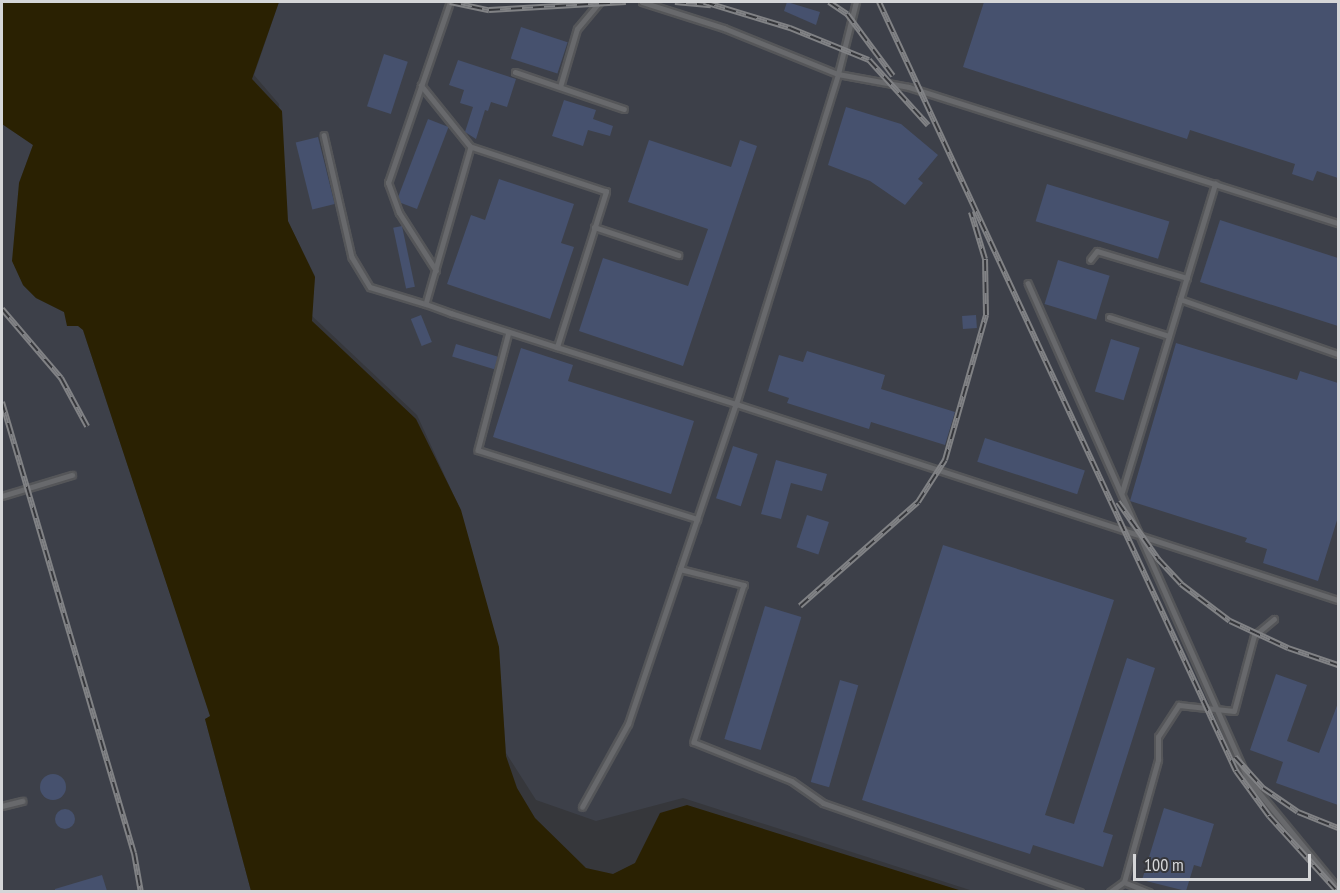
<!DOCTYPE html>
<html>
<head>
<meta charset="utf-8">
<style>
	body { margin:0 }
	#map { position:relative; width:1340px; height:893px; overflow:hidden; background:#36373b; font-family:"PT Sans Narrow",sans-serif }
	div>[style] { position:absolute }
	[style*='--x'] { left:calc(var(--x)*1px); top:calc(var(--y)*1px); width:calc(var(--w)*1px); rotate:calc(var(--a)*1deg) }
	.built>* { inset:0; background:#3d4049 }
	.water>* { inset:0; background:#2a2102 }
	.building>* { inset:0; background:#46516e; transform-origin:0 0 }
	.round { border-radius:50% }
	.roads { filter:drop-shadow(2px 0 #555659) drop-shadow(-2px 0 #555659) drop-shadow(0 2px #555659) drop-shadow(0 -2px #555659) }
	.lane>* { height:4.5px; margin:-2.25px; padding:0 2.25px; transform-origin:2.25px; border-radius:2.25px; background:#68696c }
	.rail>* { height:6px; margin-top:-3px; transform-origin:0; background:repeating-linear-gradient(90deg,#36373b 0 11px,#818285 0 22px); box-sizing:border-box; border-block:2px solid #818285 }
	span { translate:-50% -50%; white-space:nowrap; text-align:center; line-height:1.15; -webkit-text-stroke:5px #36373b; paint-order:stroke }
	.frame { position:absolute; inset:0; border:3px solid #d5d6d8; pointer-events:none }
	.scale { position:absolute; left:1133px; top:854px; width:178px; height:27px; box-sizing:border-box; border:3px solid #d5d6d8; border-top:0; padding-left:8px; font-size:18px; line-height:21px; white-space:nowrap; color:#d5d6d8; -webkit-text-stroke:4px #36373b; paint-order:stroke }
</style>
</head>
<body>
<div id="map">
	<div class="built">
		<i style="clip-path:polygon(279px 2px,1338px 2px,1338px 891px,973px 891px,683px 798px,596px 821px,536px 800px,506px 753px,498px 646px,460px 509px,417px 415px,311px 315px,315px 276px,286px 218px,279px 104px,254px 75px)"></i>
		<i style="clip-path:polygon(2px 124px,33px 145px,19px 183px,23px 285px,36px 298px,64px 312px,83px 330px,211px 717px,205px 719px,251px 891px,2px 891px)"></i>
	</div>
	<div class="water">
		<i style="clip-path:polygon(2px 2px,279px 2px,252px 79px,282px 111px,288px 221px,315px 277px,312px 321px,416px 419px,461px 510px,499px 647px,506px 756px,517px 788px,535px 818px,586px 868px,613px 874px,635px 863px,660px 813px,687px 805px,962px 891px,251px 891px,205px 719px,210px 716px,83px 330px,78px 326px,67px 326px,64px 312px,36px 298px,23px 285px,12px 261px,19px 183px,33px 145px,2px 124px)"></i>
	</div>
	<div class="building">
		<i style="clip-path:polygon(787px 2px,820px 12px,816px 25px,784px 11px)"></i>
		<i style="clip-path:polygon(984px 2px,1338px 2px,1338px 178px,1317px 171px,1313px 181px,1292px 174px,1295px 164px,1190px 130px,1187px 139px,963px 67px)"></i>
		<i style="left:521px;top:27px;width:49px;height:33px;rotate:18deg"></i>
		<i style="left:384px;top:54px;width:25px;height:55px;rotate:18deg"></i>
		<i style="clip-path:polygon(458px 60px,516px 79px,507px 107px,491px 102px,488px 111px,485px 110px,476px 139px,465px 132px,473px 107px,460px 103px,464px 90px,449px 85px)"></i>
		<i style="clip-path:polygon(564px 100px,596px 110px,593px 119px,613px 126px,610px 136px,588px 130px,583px 146px,552px 136px)"></i>
		<i style="clip-path:polygon(846px 107px,901px 124px,938px 155px,918px 179px,923px 183px,905px 205px,870px 181px,828px 165px)"></i>
		<i style="left:428px;top:119px;width:22px;height:88px;rotate:21deg"></i>
		<i style="left:318px;top:137px;width:69px;height:23px;rotate:76deg"></i>
		<i style="clip-path:polygon(649px 140px,731px 167px,740px 140px,757px 146px,683px 366px,579px 331px,603px 258px,688px 286px,708px 229px,628px 202px)"></i>
		<i style="clip-path:polygon(499px 179px,574px 204px,561px 243px,574px 247px,550px 319px,447px 284px,471px 215px,485px 220px)"></i>
		<i style="left:1047px;top:184px;width:128px;height:39px;rotate:17deg"></i>
		<i style="clip-path:polygon(1220px 220px,1338px 258px,1338px 326px,1200px 282px)"></i>
		<i style="left:402px;top:226px;width:62px;height:9px;rotate:78deg"></i>
		<i style="left:1058px;top:260px;width:54px;height:46px;rotate:17deg"></i>
		<i style="left:421px;top:315px;width:29px;height:11px;rotate:68deg"></i>
		<i style="left:976px;top:315px;width:13px;height:14px;rotate:86deg"></i>
		<i style="left:1111px;top:339px;width:30px;height:55px;rotate:17deg"></i>
		<i style="clip-path:polygon(1176px 343px,1297px 380px,1300px 371px,1338px 383px,1338px 517px,1318px 581px,1263px 563px,1267px 549px,1245px 542px,1247px 538px,1130px 501px)"></i>
		<i style="left:456px;top:344px;width:44px;height:13px;rotate:17deg"></i>
		<i style="clip-path:polygon(521px 348px,573px 365px,568px 381px,694px 421px,671px 494px,493px 437px)"></i>
		<i style="clip-path:polygon(807px 351px,885px 375px,881px 389px,955px 412px,945px 445px,871px 422px,869px 429px,787px 403px,789px 398px,768px 391px,779px 355px,803px 362px)"></i>
		<i style="left:985px;top:438px;width:105px;height:25px;rotate:18deg"></i>
		<i style="left:733px;top:446px;width:26px;height:55px;rotate:18deg"></i>
		<i style="clip-path:polygon(776px 460px,827px 474px,822px 491px,791px 483px,781px 519px,761px 514px)"></i>
		<i style="left:807px;top:515px;width:23px;height:34px;rotate:18deg"></i>
		<i style="clip-path:polygon(943px 545px,1114px 600px,1045px 815px,1074px 824px,1127px 658px,1155px 668px,1103px 832px,1113px 835px,1103px 867px,1033px 845px,1030px 854px,862px 800px)"></i>
		<i style="left:765px;top:606px;width:38px;height:139px;rotate:17deg"></i>
		<i style="clip-path:polygon(1276px 674px,1307px 685px,1287px 741px,1319px 753px,1338px 703px,1338px 805px,1276px 783px,1283px 762px,1250px 750px)"></i>
		<i style="left:840px;top:680px;width:19px;height:106px;rotate:16deg"></i>
		<i class="round" style="left:40px;top:774px;width:26px;height:26px"></i>
		<i style="clip-path:polygon(1164px 808px,1214px 824px,1201px 867px,1194px 865px,1186px 891px,1142px 880px)"></i>
		<i class="round" style="left:55px;top:809px;width:20px;height:20px"></i>
		<i style="clip-path:polygon(102px 875px,107px 891px,55px 891px,55px 889px)"></i>
	</div>
	<div class="roads">
		<div class="lane">
			<i style="--x:642;--y:2;--w:86;--a:17.6"></i>
			<i style="--x:724;--y:28;--w:123;--a:22"></i>
			<i style="--x:838;--y:74;--w:72;--a:10.4"></i>
			<i style="--x:909;--y:87;--w:450;--a:17.6"></i>
			<i style="--x:515;--y:72;--w:115;--a:18.7"></i>
			<i style="--x:421;--y:85;--w:80;--a:51.1"></i>
			<i style="--x:560;--y:87;--w:60;--a:-73.7"></i>
			<i style="--x:577;--y:29;--w:35;--a:-50"></i>
			<i style="--x:324;--y:135;--w:125;--a:77.1"></i>
			<i style="--x:352;--y:257;--w:35;--a:59"></i>
			<i style="--x:370;--y:287;--w:59;--a:16.9"></i>
			<i style="--x:594;--y:227;--w:89;--a:18.4"></i>
			<i style="--x:1090;--y:260;--w:11;--a:-52"></i>
			<i style="--x:1097;--y:251;--w:94;--a:16.7"></i>
			<i style="--x:436;--y:271;--w:69;--a:-122.5"></i>
			<i style="--x:399;--y:213;--w:32;--a:-110"></i>
			<i style="--x:388;--y:183;--w:191;--a:-71.1"></i>
			<i style="--x:1028;--y:283;--w:543;--a:66.08"></i>
			<i style="--x:1248;--y:779;--w:141;--a:50.5"></i>
			<i style="--x:1180;--y:299;--w:167;--a:19.2"></i>
			<i style="--x:1109;--y:317;--w:63;--a:17.6"></i>
			<i style="--x:509;--y:332;--w:122;--a:104.7"></i>
			<i style="--x:478;--y:450;--w:230;--a:17.5"></i>
			<i style="--x:557;--y:347;--w:163;--a:-72.5"></i>
			<i style="--x:606;--y:192;--w:142;--a:-161.6"></i>
			<i style="--x:471;--y:147;--w:163;--a:106"></i>
			<i style="--x:426;--y:304;--w:27;--a:20"></i>
			<i style="--x:451;--y:313;--w:111;--a:17.8"></i>
			<i style="--x:557;--y:347;--w:188;--a:17.7"></i>
			<i style="--x:736;--y:404;--w:633;--a:18.03"></i>
			<i style="--x:1122;--y:492;--w:322;--a:-73.2"></i>
			<i style="--x:2;--y:496;--w:73;--a:-16.7"></i>
			<i style="--x:680;--y:569;--w:66;--a:14"></i>
			<i style="--x:744;--y:585;--w:165;--a:107.7"></i>
			<i style="--x:694;--y:742;--w:105;--a:21.7"></i>
			<i style="--x:792;--y:781;--w:38;--a:35"></i>
			<i style="--x:823;--y:803;--w:272;--a:19.1"></i>
			<i style="--x:2;--y:806;--w:21;--a:-14"></i>
			<i style="--x:582;--y:807;--w:95;--a:-61"></i>
			<i style="--x:628;--y:724;--w:338;--a:-71.4"></i>
			<i style="--x:736;--y:404;--w:345;--a:-72.8"></i>
			<i style="--x:838;--y:74;--w:74;--a:-76"></i>
			<i style="--x:1124;--y:882;--w:27;--a:22"></i>
			<i style="--x:1110;--y:892;--w:17;--a:-36"></i>
			<i style="--x:1124;--y:882;--w:127;--a:-74.4"></i>
			<i style="--x:1158;--y:760;--w:23;--a:-90"></i>
			<i style="--x:1158;--y:737;--w:38;--a:-57"></i>
			<i style="--x:1179;--y:705;--w:55;--a:6.2"></i>
			<i style="--x:1234;--y:711;--w:78;--a:-75.1"></i>
			<i style="--x:1254;--y:636;--w:26;--a:-40"></i>
		</div>
	</div>
	<div class="rail">
		<i style="--x:450;--y:2;--w:40;--a:12"></i>
		<i style="--x:489;--y:10;--w:137;--a:-3.3"></i>
		<i style="--x:675;--y:2;--w:36;--a:5"></i>
		<i style="--x:704;--y:2;--w:90;--a:16.8"></i>
		<i style="--x:790;--y:28;--w:85;--a:22.1"></i>
		<i style="--x:869;--y:60;--w:88;--a:47.8"></i>
		<i style="--x:829;--y:2;--w:22;--a:34"></i>
		<i style="--x:847;--y:14;--w:77;--a:53.4"></i>
		<i style="--x:879;--y:2;--w:848;--a:65.1"></i>
		<i style="--x:1236;--y:771;--w:56;--a:53.7"></i>
		<i style="--x:1269;--y:816;--w:103;--a:47.8"></i>
		<i style="--x:2;--y:309;--w:91;--a:49.5"></i>
		<i style="--x:61;--y:378;--w:55;--a:61.6"></i>
		<i style="--x:2;--y:402;--w:470;--a:73.7"></i>
		<i style="--x:134;--y:853;--w:40;--a:80"></i>
		<i style="--x:1118;--y:502;--w:70;--a:54.9"></i>
		<i style="--x:1158;--y:559;--w:34;--a:47"></i>
		<i style="--x:1181;--y:584;--w:61;--a:37.1"></i>
		<i style="--x:1230;--y:621;--w:64;--a:25"></i>
		<i style="--x:1288;--y:648;--w:53;--a:18.8"></i>
		<i style="--x:800;--y:606;--w:157;--a:-41.4"></i>
		<i style="--x:918;--y:502;--w:50;--a:-57.3"></i>
		<i style="--x:945;--y:460;--w:151;--a:-74.2"></i>
		<i style="--x:986;--y:315;--w:56;--a:-91"></i>
		<i style="--x:985;--y:259;--w:49;--a:-106.6"></i>
		<i style="--x:1235;--y:757;--w:42;--a:47.9"></i>
		<i style="--x:1263;--y:788;--w:42;--a:34.4"></i>
		<i style="--x:1298;--y:812;--w:43;--a:21.8"></i>
	</div>
	<div class="frame"></div>
	<div class="scale">100 m</div>
</div>
</body>
</html>
